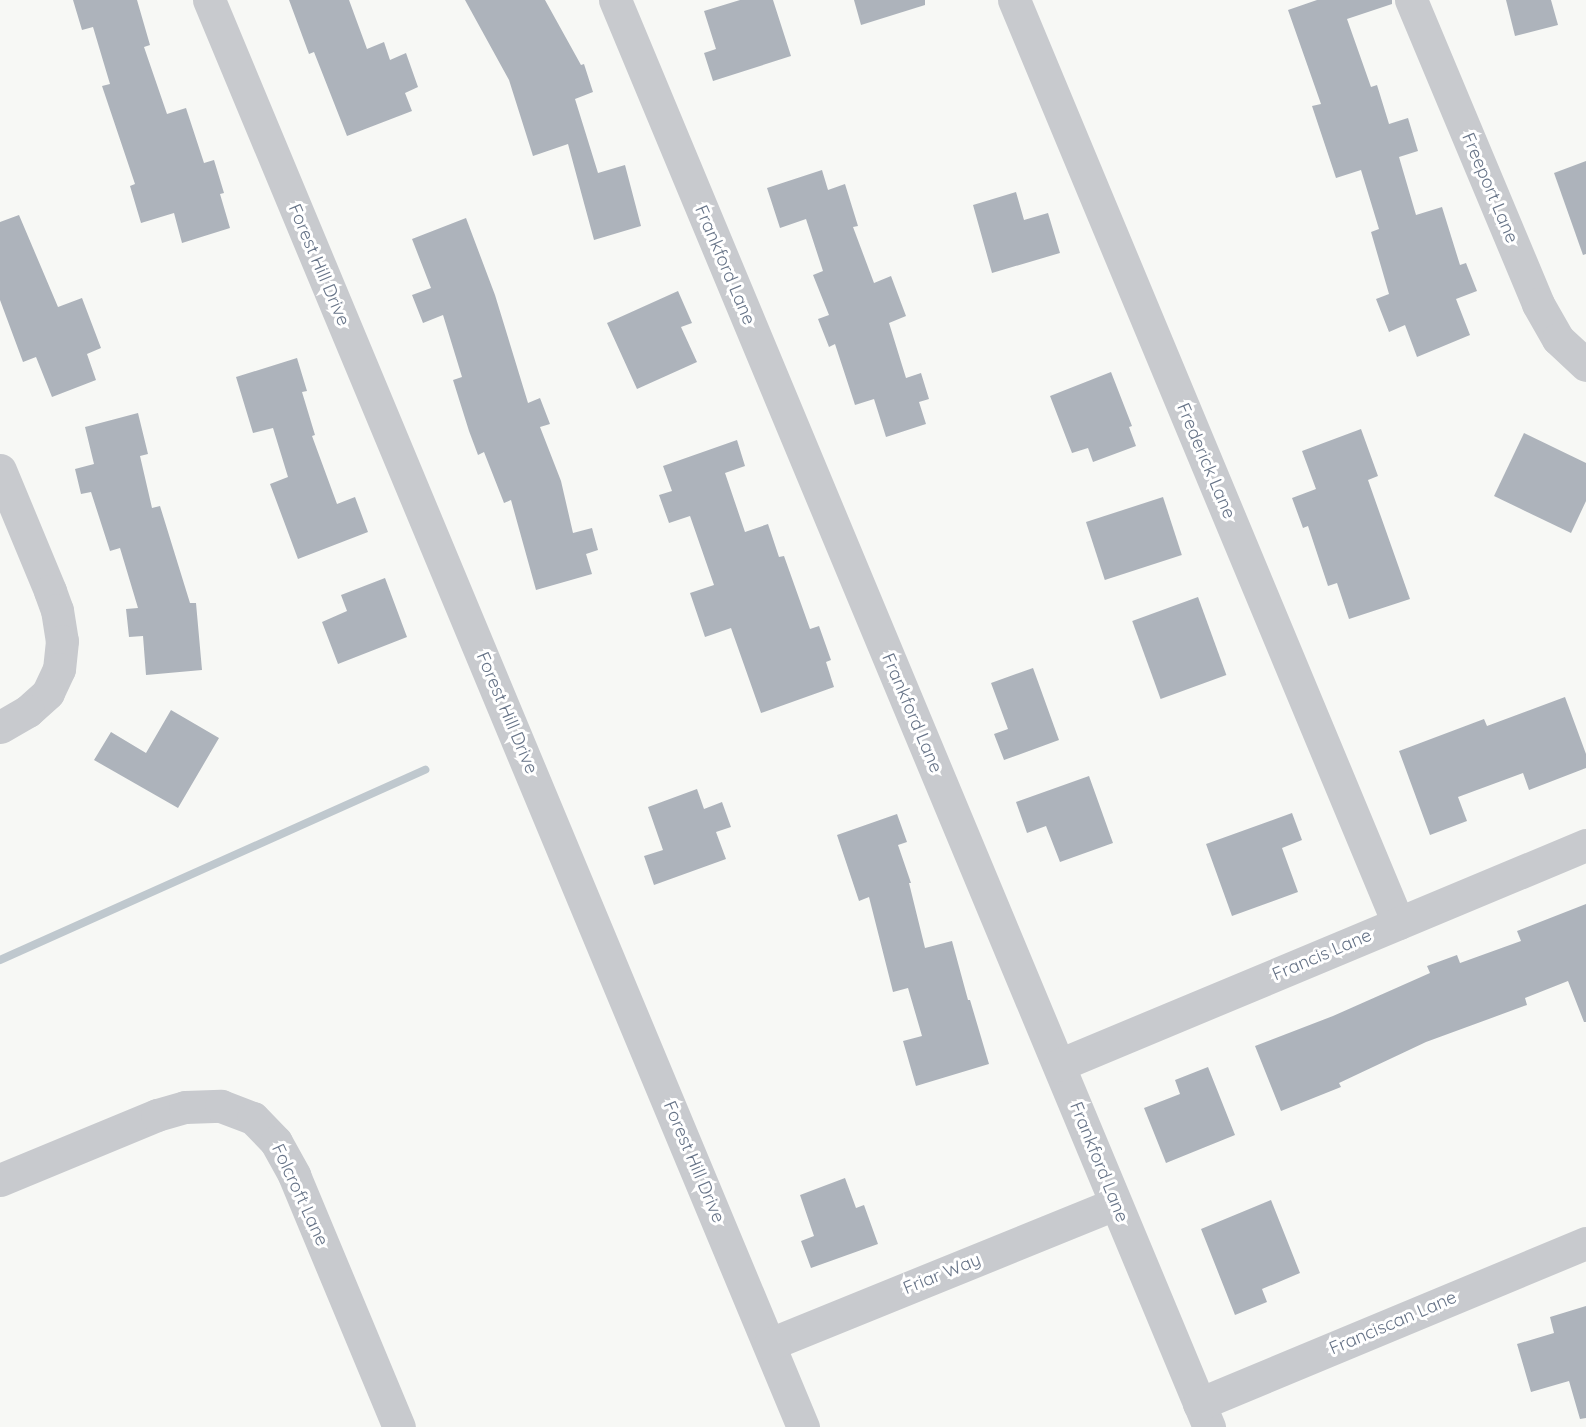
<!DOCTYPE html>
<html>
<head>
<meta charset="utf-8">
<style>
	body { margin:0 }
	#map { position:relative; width:1586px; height:1427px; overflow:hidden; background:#f7f8f5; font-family:Quicksand,sans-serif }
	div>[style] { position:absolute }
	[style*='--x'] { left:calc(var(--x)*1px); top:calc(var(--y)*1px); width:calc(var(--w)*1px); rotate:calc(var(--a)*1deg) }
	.stream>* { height:8px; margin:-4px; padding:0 4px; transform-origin:4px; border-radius:4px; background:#bfc8ce }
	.building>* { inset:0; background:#adb3bb; transform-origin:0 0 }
	.minor>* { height:33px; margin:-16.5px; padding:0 16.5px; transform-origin:16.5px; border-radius:16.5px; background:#c8cace }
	span { translate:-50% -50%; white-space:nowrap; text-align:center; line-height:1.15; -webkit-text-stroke:6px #fff; paint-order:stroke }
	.street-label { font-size:18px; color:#667387 }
</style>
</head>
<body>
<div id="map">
	<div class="stream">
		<i style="--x:0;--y:960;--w:466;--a:-24.1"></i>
	</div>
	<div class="building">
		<i style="clip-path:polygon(73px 0,137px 0,150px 45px,144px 47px,167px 114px,186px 108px,204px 163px,214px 160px,224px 193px,220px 194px,230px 228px,182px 243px,174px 213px,141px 223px,130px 186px,135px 184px,102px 86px,110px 84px,93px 27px,82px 30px)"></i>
		<i style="clip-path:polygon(289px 0,349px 0,367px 49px,384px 42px,390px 60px,406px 53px,418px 87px,405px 93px,412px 111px,347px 136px,314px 52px,309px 54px)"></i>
		<i style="clip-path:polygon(465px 0,545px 0,581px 65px,584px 64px,593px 92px,575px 99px,598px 173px,625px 165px,641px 226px,594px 240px,568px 144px,533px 156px,509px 80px)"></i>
		<i style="clip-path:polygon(740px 0,773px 0,791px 56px,713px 81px,704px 53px,716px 49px,704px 11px)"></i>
		<i style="clip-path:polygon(854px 0,925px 0,925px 5px,861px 25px)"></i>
		<i style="clip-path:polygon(1317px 0,1392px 0,1392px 4px,1347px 19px,1371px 87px,1377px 85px,1389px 124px,1408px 118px,1418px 151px,1399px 157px,1416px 215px,1442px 207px,1460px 265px,1466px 263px,1477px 291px,1456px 299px,1470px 335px,1417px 357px,1405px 325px,1389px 332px,1376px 299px,1389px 294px,1371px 232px,1379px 229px,1361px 170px,1336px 178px,1312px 106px,1321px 104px,1288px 10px)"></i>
		<i style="clip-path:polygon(1506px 0,1551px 0,1558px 25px,1515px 36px)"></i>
		<i style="clip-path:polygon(1586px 161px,1586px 254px,1583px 255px,1554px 173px)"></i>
		<i style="clip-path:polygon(822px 170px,828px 190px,845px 184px,858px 226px,853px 227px,874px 283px,891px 276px,906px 316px,889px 323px,906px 378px,921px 373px,929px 399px,919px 402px,926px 424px,886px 437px,874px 399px,855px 405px,835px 344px,829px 347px,818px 319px,829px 315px,813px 275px,823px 271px,806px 219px,780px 228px,767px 188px)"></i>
		<i style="clip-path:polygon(1016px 192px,1024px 220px,1048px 213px,1060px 253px,992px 273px,973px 205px)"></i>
		<i style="clip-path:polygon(19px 215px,58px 307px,82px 298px,101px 348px,87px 354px,96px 380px,52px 397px,36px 357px,23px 362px,0 300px,0 222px)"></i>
		<i style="clip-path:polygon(466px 218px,495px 295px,528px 403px,540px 398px,550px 424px,540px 427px,561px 481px,573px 533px,592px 528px,598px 550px,586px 554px,592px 574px,536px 590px,511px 500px,504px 503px,484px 452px,478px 455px,469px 431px,453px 380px,462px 377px,443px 315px,423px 323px,412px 295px,431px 288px,412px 239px)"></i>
		<i style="clip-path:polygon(678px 291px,692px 323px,681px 327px,697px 362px,637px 389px,607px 323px)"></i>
		<i style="clip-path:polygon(297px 358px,307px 391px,302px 392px,315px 435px,312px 436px,337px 504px,355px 497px,368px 532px,298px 559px,270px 484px,288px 477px,273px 428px,253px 433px,236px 377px)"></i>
		<i style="clip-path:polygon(1111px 372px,1132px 426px,1129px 427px,1136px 446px,1093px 462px,1088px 448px,1072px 453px,1050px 396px)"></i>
		<i style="clip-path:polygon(138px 413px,148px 454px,140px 456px,152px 508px,160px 506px,190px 603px,196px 603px,202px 670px,146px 675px,143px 636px,129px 637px,126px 609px,138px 608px,120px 548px,110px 551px,91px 492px,81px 494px,75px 469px,94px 464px,85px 427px)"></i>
		<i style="clip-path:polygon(1361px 429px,1378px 476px,1368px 480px,1410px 599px,1349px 619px,1337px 583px,1328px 586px,1308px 526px,1303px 528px,1292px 498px,1316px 489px,1302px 451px)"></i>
		<i style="clip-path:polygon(1524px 433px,1586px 463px,1586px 501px,1571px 533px,1494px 496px)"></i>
		<i style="clip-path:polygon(737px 440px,745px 466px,725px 473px,745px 532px,768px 524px,779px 557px,784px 556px,810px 629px,819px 626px,831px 660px,826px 662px,834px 687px,761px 713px,731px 628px,705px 637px,690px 593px,714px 585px,690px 516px,669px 523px,659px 495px,672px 491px,663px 466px)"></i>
		<i style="left:1163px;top:497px;width:61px;height:81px;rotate:72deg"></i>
		<i style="clip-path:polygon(385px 578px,407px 637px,338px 664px,322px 622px,347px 611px,341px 595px)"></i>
		<i style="left:1198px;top:597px;width:83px;height:70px;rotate:70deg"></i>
		<i style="clip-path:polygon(1033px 668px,1059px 740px,1004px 760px,994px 734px,1008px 729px,991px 683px)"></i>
		<i style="clip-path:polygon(1565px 697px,1586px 754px,1586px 768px,1529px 790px,1523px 773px,1458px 797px,1467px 821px,1430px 835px,1399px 751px,1484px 719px,1487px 726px)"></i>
		<i style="clip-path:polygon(171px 710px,219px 738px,178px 808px,94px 760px,111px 732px,146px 753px)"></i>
		<i style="clip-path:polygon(1089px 776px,1113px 843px,1060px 862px,1046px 826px,1027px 833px,1016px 802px)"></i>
		<i style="clip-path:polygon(697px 789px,704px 809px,722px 802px,731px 827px,716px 832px,726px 859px,654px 885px,644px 856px,663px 850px,648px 807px)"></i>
		<i style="clip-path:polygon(1292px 813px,1302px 840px,1282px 848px,1298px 892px,1232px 916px,1206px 844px)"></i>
		<i style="clip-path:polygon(897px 814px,907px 842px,898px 845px,911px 883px,909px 883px,925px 948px,952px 941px,968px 1000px,970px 1000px,989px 1064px,916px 1086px,903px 1041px,922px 1036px,908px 988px,893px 992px,869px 897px,859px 901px,837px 835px)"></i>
		<i style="clip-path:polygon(1586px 904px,1586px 1022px,1584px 1022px,1568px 981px,1525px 998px,1527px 1005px,1426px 1042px,1339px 1083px,1341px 1087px,1281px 1111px,1255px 1046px,1333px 1016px,1430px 973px,1427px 966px,1457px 955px,1460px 963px,1521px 941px,1517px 931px)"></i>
		<i style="clip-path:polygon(1208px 1067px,1235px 1135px,1166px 1163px,1144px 1108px,1180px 1094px,1175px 1080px)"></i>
		<i style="clip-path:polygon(845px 1178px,856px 1208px,864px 1205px,878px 1244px,811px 1268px,801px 1241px,814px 1236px,800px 1195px)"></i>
		<i style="clip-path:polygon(1271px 1200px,1300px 1273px,1262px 1289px,1267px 1302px,1235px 1315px,1201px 1229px)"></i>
		<i style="clip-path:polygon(1586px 1306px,1586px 1418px,1580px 1419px,1569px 1381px,1531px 1392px,1517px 1344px,1554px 1333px,1550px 1317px)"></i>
	</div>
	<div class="minor">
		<i style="--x:209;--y:0;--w:1546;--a:67.4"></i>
		<i style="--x:615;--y:0;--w:1546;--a:67.4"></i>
		<i style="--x:1014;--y:0;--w:1000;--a:67.41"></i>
		<i style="--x:1411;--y:0;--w:329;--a:67.3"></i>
		<i style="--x:1538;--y:304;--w:40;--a:60.3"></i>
		<i style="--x:1558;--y:339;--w:38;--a:43"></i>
		<i style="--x:0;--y:470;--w:131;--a:67.5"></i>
		<i style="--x:50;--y:591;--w:20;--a:70"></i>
		<i style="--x:57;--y:610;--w:31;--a:81"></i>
		<i style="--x:62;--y:641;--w:28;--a:96"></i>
		<i style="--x:59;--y:669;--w:26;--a:115"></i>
		<i style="--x:48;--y:693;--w:27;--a:138"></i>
		<i style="--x:28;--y:711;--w:32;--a:150"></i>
		<i style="--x:1059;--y:1065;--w:571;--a:-22.66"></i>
		<i style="--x:0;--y:1180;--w:170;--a:-22.5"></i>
		<i style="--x:157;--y:1115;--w:29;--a:-16"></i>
		<i style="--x:185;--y:1107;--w:36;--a:-2"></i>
		<i style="--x:221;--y:1106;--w:34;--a:21"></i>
		<i style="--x:253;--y:1118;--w:33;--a:46"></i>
		<i style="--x:276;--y:1142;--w:38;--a:61"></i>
		<i style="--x:294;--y:1175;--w:273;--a:67.4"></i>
		<i style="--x:770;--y:1344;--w:372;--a:-22.1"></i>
		<i style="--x:1199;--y:1404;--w:419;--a:-22.6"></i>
	</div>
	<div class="street-label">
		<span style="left:1490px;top:188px;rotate:67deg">Freeport Lane</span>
		<span style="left:319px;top:265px;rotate:67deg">Forest Hill Drive</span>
		<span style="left:725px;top:265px;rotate:67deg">Frankford Lane</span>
		<span style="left:1206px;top:461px;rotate:67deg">Frederick Lane</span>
		<span style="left:507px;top:713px;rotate:67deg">Forest Hill Drive</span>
		<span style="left:912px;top:713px;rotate:67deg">Frankford Lane</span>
		<span style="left:1322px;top:955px;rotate:-23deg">Francis Lane</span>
		<span style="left:694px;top:1162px;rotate:67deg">Forest Hill Drive</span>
		<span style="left:1099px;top:1162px;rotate:68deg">Frankford Lane</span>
		<span style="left:300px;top:1195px;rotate:65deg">Folcroft Lane</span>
		<span style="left:942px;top:1274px;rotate:-22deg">Friar Way</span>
		<span style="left:1393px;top:1323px;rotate:-23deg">Franciscan Lane</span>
	</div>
</div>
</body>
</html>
